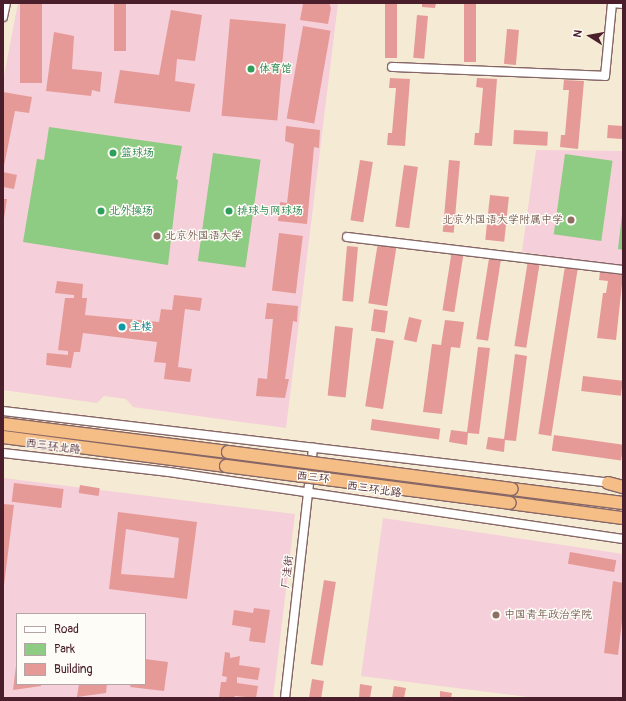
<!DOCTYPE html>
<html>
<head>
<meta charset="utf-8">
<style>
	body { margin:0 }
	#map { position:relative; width:626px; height:701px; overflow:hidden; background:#f5ead4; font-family:Pangolin,"LXGW WenKai TC",sans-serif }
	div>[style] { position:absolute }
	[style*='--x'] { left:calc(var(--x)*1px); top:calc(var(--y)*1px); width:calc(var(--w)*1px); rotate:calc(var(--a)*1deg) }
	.built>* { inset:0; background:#f5cfd9 }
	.green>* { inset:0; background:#8dcc82; transform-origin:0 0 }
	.building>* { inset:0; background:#e69a97; transform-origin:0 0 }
	.roads { filter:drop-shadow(1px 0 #866666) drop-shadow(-1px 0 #866666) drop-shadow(0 1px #866666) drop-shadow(0 -1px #866666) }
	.minor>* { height:8px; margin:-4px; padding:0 4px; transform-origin:4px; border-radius:4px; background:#fff }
	.highway>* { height:12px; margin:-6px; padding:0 6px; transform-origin:6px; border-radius:6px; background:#f6be87 }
	.bridges { filter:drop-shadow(1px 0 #866666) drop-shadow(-1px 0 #866666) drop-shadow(0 1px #866666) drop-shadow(0 -1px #866666) }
	.highway-bridge>* { height:12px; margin:-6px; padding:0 6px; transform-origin:6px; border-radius:6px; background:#f6be87 }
	.dots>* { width:11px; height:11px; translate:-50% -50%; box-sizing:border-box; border:2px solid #fdfcf7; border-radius:50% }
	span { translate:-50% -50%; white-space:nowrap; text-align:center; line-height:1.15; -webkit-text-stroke:3px #fdfcf7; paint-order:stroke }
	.leisure-label { font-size:11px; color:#27864d }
	.left { translate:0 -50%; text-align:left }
	.education-label { font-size:11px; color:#785e54 }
	.right { translate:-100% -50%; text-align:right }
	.culture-label { font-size:11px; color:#0d838f }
	.street-label { font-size:11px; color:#4a1f2b }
	.frame { position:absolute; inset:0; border:4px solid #4a1f2b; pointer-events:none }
	.legend { position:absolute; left:16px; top:613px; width:130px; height:72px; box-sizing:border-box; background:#fdfcf7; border:1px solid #b5a4a5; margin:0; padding:5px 7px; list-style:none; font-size:12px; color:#4a1f2b }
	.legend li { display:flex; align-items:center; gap:8px; height:20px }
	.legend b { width:20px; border:1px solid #b5a4a5 }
	.north { position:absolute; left:570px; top:16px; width:40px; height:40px; -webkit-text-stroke:3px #fdfcf7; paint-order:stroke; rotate:281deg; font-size:11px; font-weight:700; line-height:16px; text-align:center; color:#4a1f2b }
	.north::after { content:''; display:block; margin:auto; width:14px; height:18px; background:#4a1f2b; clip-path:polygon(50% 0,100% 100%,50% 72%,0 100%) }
</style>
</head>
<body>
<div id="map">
	<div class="built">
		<i style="clip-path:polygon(18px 3px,338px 3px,286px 428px,133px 407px,126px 399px,104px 396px,97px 403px,3px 390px,3px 81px)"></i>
		<i style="clip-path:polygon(536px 150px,623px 151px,623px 266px,522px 252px)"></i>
		<i style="clip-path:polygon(evenodd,3px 478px,295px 514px,273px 698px,3px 698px,3px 478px,17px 614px,145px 614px,145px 684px,17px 684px,17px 614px)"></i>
		<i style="clip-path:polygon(383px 518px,623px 554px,623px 698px,536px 698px,361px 676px)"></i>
	</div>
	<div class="green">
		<i style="clip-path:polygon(49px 127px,182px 146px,176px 179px,178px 180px,168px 265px,23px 242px,37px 159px,44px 160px)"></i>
		<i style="left:213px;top:153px;width:48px;height:109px;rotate:8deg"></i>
		<i style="left:565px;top:154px;width:48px;height:81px;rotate:8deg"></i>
		<i style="clip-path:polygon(623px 206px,623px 250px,618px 249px)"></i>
	</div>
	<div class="building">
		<i style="left:20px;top:3px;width:22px;height:80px"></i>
		<i style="left:114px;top:3px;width:12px;height:48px"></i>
		<i style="clip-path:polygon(329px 3px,331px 8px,328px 24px,300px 20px,303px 4px)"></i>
		<i style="left:385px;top:3px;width:12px;height:55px"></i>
		<i style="clip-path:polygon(422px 3px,436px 3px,435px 8px,422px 7px)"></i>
		<i style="left:464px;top:3px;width:12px;height:59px"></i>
		<i style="clip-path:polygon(171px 10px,202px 15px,195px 61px,177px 59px,175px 81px,195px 84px,190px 112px,114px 103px,120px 70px,159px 75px)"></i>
		<i style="left:417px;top:15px;width:11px;height:43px;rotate:5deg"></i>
		<i style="left:230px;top:19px;width:56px;height:97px;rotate:5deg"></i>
		<i style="left:303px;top:26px;width:28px;height:94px;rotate:10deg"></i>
		<i style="left:507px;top:29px;width:12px;height:35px;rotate:5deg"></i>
		<i style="clip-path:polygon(54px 32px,74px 36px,72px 69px,102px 72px,100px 92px,92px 90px,91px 96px,46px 91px)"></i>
		<i style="clip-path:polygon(390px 78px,410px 79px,405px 146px,387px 145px,388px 133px,392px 133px,396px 88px,389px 88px)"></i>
		<i style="clip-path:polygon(477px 78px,497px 79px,492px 146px,474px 145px,475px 133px,479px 133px,483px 88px,476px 87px)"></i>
		<i style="clip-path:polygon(564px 80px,584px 81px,578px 149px,560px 147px,561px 135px,565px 135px,569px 90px,563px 90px)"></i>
		<i style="clip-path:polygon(3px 92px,32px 97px,29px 113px,15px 111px,4px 166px)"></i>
		<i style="left:608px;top:125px;width:15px;height:13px;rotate:4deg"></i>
		<i style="clip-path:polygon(286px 126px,320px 130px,319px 148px,314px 147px,307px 224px,278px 221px,280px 202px,287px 203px,294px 144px,285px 141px)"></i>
		<i style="left:514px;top:130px;width:34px;height:14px;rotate:3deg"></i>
		<i style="left:360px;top:160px;width:13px;height:61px;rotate:9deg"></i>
		<i style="left:449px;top:160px;width:11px;height:72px;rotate:5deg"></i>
		<i style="left:404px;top:165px;width:14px;height:62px;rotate:8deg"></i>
		<i style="clip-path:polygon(3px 172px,17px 175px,14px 189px,3px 187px)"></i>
		<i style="left:490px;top:195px;width:19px;height:45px;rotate:6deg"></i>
		<i style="clip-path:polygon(3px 199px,7px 199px,4px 218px,3px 218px)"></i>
		<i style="left:279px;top:233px;width:24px;height:58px;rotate:7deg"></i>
		<i style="left:378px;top:242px;width:19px;height:62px;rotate:9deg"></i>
		<i style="left:347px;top:246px;width:11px;height:55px;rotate:5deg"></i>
		<i style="left:452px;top:250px;width:12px;height:61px;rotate:9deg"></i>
		<i style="left:490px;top:252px;width:12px;height:88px;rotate:9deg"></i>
		<i style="left:528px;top:260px;width:12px;height:87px;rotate:9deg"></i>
		<i style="left:565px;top:266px;width:13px;height:170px;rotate:9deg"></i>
		<i style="clip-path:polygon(600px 272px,623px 275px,616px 340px,597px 338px,603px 293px,606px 293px,608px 281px,599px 280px)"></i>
		<i style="clip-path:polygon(57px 281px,83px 284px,82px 298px,87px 298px,85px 315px,159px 322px,161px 309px,172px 310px,174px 295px,202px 298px,200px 311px,185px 309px,178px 367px,192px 369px,190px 382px,164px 379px,166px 363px,154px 362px,157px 342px,83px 333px,80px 352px,74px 352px,71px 368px,46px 365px,47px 353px,68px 355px,68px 351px,58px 350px,65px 298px,74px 298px,74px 295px,55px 293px)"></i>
		<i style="clip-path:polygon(267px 303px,298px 306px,297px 322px,293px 321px,285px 379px,289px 379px,285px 398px,256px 396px,258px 378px,267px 379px,273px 319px,265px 319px)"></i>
		<i style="left:374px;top:309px;width:14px;height:22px;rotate:8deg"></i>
		<i style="left:409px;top:317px;width:13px;height:23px;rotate:13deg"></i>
		<i style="clip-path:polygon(445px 320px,464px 322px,460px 348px,451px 347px,442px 414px,423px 412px,432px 344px,441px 345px)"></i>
		<i style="left:335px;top:326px;width:18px;height:70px;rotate:6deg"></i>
		<i style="left:376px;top:338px;width:18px;height:69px;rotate:9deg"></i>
		<i style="clip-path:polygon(478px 347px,490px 348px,479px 434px,468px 433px,467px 445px,449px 442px,451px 430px,467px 432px)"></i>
		<i style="clip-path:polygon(515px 354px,527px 356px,516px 441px,505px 440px,504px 452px,486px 449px,488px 437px,504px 439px)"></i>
		<i style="left:583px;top:376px;width:40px;height:15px;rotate:7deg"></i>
		<i style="left:372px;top:419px;width:69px;height:11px;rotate:8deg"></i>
		<i style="left:554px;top:435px;width:70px;height:16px;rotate:8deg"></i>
		<i style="left:14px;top:483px;width:50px;height:19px;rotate:7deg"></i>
		<i style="left:80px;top:485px;width:20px;height:8px;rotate:9deg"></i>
		<i style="clip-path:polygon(3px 504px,14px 505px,4px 585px,3px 585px)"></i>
		<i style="clip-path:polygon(evenodd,118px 512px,197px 522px,187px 599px,109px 589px,118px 512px,126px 529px,179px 538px,174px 578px,121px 574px,126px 529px)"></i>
		<i style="left:570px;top:552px;width:47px;height:12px;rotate:10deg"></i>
		<i style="left:324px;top:580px;width:12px;height:85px;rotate:9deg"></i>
		<i style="clip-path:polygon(613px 581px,623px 583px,623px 613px,618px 655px,604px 653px)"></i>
		<i style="clip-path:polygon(254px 608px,270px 610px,265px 643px,249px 641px,251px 628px,232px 625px,234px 610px,253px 613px)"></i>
		<i style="clip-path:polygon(225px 652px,230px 653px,230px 658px,240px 656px,239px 665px,260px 668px,258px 680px,237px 677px,237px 683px,258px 686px,256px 698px,235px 696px,234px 698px,219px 698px,221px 682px,226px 682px,227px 677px,222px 676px)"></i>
		<i style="clip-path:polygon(145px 659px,168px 662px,164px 691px,130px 687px,131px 684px,145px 684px)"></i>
		<i style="clip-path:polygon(16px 666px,17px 684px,41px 684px,41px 686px,13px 690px)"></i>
		<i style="left:312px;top:679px;width:12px;height:19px;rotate:9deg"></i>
		<i style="clip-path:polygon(79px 684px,107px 684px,106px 693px,77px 697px)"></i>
		<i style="clip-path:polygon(360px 684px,372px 686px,370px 698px,359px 698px)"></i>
		<i style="clip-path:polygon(394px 686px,406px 688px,404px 698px,392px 698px)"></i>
		<i style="clip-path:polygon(440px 691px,452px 693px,451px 698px,440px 698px)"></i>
	</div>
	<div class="roads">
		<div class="minor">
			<i style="--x:3;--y:17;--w:14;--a:-78"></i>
			<i style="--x:392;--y:67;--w:213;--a:2.4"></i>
			<i style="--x:605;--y:76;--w:73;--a:-84.5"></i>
			<i style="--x:612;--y:3;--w:11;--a:5"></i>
			<i style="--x:347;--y:237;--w:278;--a:6.8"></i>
			<i style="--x:3;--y:411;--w:613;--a:6.74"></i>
			<i style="--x:3;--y:453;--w:167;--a:6.5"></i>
			<i style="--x:169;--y:472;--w:459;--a:8.4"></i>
			<i style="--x:285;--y:698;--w:252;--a:-83.6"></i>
		</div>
		<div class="highway">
			<i style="--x:3;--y:424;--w:227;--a:7.1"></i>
			<i style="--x:3;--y:437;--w:225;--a:7.4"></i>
			<i style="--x:608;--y:483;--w:16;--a:15"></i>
			<i style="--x:512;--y:489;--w:112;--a:7.2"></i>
			<i style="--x:510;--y:503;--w:114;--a:7.6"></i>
		</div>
	</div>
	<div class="bridges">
		<div class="highway-bridge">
			<i style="--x:228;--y:452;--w:286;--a:7.4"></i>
			<i style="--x:226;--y:466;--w:286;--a:7.4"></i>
		</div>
	</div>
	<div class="dots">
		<i style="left:251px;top:69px;background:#2e9e5b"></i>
		<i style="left:113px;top:153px;background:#2e9e5b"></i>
		<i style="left:101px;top:211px;background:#2e9e5b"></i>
		<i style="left:229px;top:211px;background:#2e9e5b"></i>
		<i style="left:571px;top:220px;background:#8d6e63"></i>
		<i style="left:157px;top:236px;background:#8d6e63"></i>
		<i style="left:122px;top:327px;background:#0f9aa8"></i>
		<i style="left:496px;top:615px;background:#8d6e63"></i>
	</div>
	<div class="leisure-label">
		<span class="left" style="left:259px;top:69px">体育馆</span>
		<span class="left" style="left:121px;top:153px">篮球场</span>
		<span class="left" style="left:109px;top:211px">北外操场</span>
		<span class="left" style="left:237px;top:211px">排球与网球场</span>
	</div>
	<div class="education-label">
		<span class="right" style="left:563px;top:220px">北京外国语大学附属中学</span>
		<span class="left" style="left:165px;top:236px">北京外国语大学</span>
		<span class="left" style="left:504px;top:615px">中国青年政治学院</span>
	</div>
	<div class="culture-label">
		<span class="left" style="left:130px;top:327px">主楼</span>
	</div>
	<div class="street-label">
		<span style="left:53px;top:447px;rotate:7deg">西三环北路</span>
		<span style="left:313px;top:478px;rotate:7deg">西三环</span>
		<span style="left:374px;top:490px;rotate:8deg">西三环北路</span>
		<span style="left:288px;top:572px;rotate:-83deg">厂洼街</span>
	</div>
	<div class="frame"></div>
	<ul class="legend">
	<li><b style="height:5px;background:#fff"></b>Road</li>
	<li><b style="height:11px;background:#8dcc82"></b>Park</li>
	<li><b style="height:11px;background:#e69a97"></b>Building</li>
	</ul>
	<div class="north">N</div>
</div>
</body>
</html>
